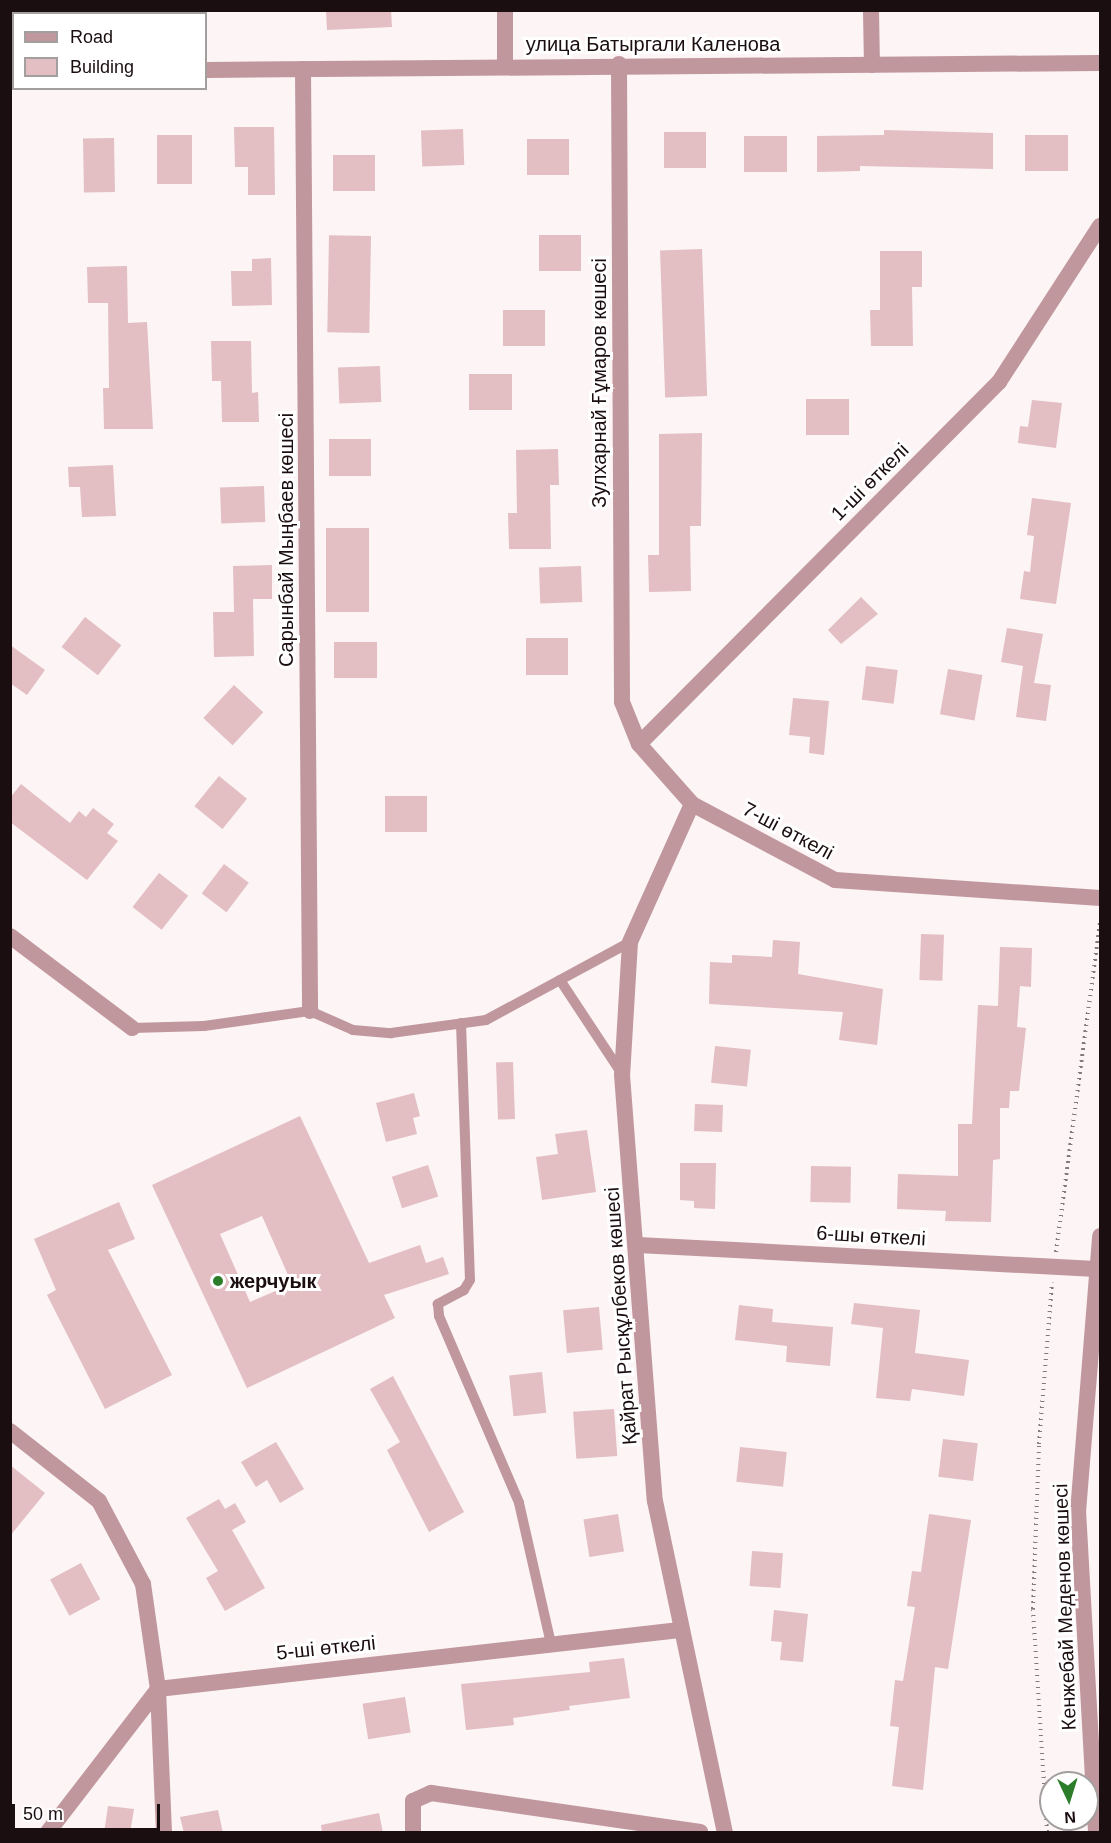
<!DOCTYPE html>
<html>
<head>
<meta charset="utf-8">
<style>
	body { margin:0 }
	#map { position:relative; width:1111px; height:1843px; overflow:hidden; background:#fcf4f5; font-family:Arial,sans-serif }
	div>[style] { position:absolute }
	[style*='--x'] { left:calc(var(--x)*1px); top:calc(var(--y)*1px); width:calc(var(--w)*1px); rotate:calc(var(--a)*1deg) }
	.building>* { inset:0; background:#e3bec3; transform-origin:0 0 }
	.path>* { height:4px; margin-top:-2px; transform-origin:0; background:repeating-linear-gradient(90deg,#847a7b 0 1.5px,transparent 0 6px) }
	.service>* { height:10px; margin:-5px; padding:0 5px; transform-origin:5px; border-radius:5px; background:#c0979d }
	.minor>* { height:16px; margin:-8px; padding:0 8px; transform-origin:8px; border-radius:8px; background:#c0979d }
	.tertiary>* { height:16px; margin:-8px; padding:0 8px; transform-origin:8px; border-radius:8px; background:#c0979d }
	.dots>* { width:16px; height:16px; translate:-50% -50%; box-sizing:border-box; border:3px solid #fff; border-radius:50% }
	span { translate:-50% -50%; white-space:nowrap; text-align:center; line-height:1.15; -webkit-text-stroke:6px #fff; paint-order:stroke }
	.street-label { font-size:20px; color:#1b0e10 }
	.poi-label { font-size:20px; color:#1b0e10; font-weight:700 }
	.left { translate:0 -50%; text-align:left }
	.frame { position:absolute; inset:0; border:12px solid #1b0e10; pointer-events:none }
	.legend { position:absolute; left:12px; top:12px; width:195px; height:78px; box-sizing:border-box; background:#fff; border:2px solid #a49f9f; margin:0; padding:8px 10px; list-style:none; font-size:18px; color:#1b0e10 }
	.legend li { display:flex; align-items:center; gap:12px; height:30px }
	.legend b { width:30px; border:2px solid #a49f9f }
	.north { position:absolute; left:1039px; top:1771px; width:60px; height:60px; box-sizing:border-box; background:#fff; border:2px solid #a49f9f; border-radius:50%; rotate:176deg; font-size:16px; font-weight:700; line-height:24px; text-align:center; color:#1b0e10 }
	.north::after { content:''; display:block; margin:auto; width:21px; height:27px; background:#2b7d29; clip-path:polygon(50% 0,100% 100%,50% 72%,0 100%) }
	.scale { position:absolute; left:12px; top:1804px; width:148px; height:27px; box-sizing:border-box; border:3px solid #1b0e10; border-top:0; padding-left:8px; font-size:18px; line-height:21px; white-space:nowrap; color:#1b0e10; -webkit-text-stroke:4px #fff; paint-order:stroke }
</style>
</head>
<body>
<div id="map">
	<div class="building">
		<i style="clip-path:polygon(326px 10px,391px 10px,392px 27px,327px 30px)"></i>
		<i style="clip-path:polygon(234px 127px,274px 127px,275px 195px,248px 195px,248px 167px,235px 167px)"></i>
		<i style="left:463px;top:129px;width:36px;height:42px;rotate:88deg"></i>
		<i style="clip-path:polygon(884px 130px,993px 133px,993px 169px,860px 166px,860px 171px,817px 172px,817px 136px,884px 135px)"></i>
		<i style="left:664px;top:132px;width:42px;height:36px"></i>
		<i style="left:157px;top:135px;width:35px;height:49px"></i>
		<i style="left:1068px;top:135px;width:36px;height:43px;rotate:90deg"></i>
		<i style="left:744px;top:136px;width:43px;height:36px"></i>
		<i style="left:114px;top:138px;width:54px;height:31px;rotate:89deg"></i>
		<i style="left:527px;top:139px;width:42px;height:36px"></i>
		<i style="left:333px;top:155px;width:42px;height:36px"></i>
		<i style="left:539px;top:235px;width:42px;height:36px"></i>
		<i style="left:371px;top:236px;width:97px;height:42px;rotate:91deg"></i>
		<i style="left:702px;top:249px;width:147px;height:42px;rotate:88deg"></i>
		<i style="clip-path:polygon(880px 251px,922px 251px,922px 287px,912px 287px,913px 346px,871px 346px,870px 310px,880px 310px)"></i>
		<i style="clip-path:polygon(271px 258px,272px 305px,232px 306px,231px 271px,252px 271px,252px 259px)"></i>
		<i style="clip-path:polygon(127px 266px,128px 323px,147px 322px,153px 429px,104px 429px,103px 388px,109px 388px,108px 303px,88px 303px,87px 267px)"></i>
		<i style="left:503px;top:310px;width:42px;height:36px"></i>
		<i style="clip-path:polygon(211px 341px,251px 341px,252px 393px,258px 392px,259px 422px,222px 422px,221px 381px,212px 381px)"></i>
		<i style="left:380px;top:366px;width:36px;height:42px;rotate:88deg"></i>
		<i style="left:469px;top:374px;width:43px;height:36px"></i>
		<i style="left:806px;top:399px;width:43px;height:36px"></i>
		<i style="clip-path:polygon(1032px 400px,1062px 403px,1056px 448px,1018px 443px,1020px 426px,1028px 427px)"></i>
		<i style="clip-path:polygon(702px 433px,701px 526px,690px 526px,691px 591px,649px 592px,648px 555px,659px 555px,659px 434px)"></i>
		<i style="left:371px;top:439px;width:37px;height:42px;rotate:90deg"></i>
		<i style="clip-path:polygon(558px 449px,559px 485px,550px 485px,551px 549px,509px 549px,508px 513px,517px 513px,516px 450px)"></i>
		<i style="clip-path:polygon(113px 465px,116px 516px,82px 517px,80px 487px,69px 487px,68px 467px)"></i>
		<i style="left:264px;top:486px;width:36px;height:44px;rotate:88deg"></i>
		<i style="clip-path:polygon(1032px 498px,1071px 503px,1056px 604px,1020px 599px,1024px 571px,1030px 572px,1034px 536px,1027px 535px)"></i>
		<i style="left:326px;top:528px;width:43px;height:84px"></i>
		<i style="clip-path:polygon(272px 565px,272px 599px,253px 599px,254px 656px,214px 657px,213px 612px,234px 612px,233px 566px)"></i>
		<i style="left:581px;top:566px;width:36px;height:42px;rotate:88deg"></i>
		<i style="clip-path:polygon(861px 597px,878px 614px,841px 644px,828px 630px)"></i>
		<i style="left:85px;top:617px;width:46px;height:38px;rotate:38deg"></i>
		<i style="clip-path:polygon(1007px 628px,1043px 634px,1034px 683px,1051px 685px,1046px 721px,1016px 717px,1023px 666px,1001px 662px)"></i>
		<i style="left:568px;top:638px;width:37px;height:42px;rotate:90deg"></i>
		<i style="left:377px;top:642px;width:36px;height:43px;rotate:90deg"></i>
		<i style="clip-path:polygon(10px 645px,45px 670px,27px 695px,10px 683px)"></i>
		<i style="left:866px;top:666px;width:32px;height:34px;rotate:7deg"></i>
		<i style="left:948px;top:669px;width:35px;height:46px;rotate:10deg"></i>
		<i style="left:234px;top:685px;width:40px;height:45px;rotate:43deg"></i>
		<i style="clip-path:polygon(793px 698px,829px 701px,824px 755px,809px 753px,810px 737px,789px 735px)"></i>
		<i style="left:219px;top:776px;width:36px;height:39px;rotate:39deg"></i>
		<i style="clip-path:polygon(21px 784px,70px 823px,79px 811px,86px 817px,93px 808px,114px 824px,107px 833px,118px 841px,87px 880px,10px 822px,10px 798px)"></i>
		<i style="left:385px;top:796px;width:42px;height:36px"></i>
		<i style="left:224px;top:864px;width:31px;height:37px;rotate:37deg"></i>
		<i style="left:159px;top:873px;width:37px;height:43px;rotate:38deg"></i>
		<i style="left:921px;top:934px;width:23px;height:46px;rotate:2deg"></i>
		<i style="clip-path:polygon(773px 940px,800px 942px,798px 974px,883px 989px,877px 1045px,839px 1040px,843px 1012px,709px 1004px,710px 962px,732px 963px,732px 955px,772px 957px)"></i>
		<i style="clip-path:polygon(1000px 947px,1032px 948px,1031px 987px,1020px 986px,1017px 1027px,1026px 1028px,1019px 1091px,1010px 1091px,1009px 1108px,1000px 1108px,1000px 1159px,993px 1160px,991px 1222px,945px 1221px,946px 1211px,897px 1209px,898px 1174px,958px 1176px,958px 1124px,972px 1124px,978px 1005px,998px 1006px)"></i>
		<i style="left:715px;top:1046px;width:36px;height:37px;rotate:6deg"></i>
		<i style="left:513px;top:1062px;width:57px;height:17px;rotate:88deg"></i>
		<i style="clip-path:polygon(414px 1093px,420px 1116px,413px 1118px,417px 1134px,386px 1142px,376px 1103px)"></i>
		<i style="left:695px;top:1104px;width:28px;height:27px;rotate:2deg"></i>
		<i style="clip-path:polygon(evenodd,300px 1116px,369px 1263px,420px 1245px,426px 1263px,443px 1257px,449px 1274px,384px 1295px,395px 1318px,247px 1388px,152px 1185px,300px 1116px,262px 1216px,292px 1284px,250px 1302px,220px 1234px,262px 1216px)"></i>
		<i style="clip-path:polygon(587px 1130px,596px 1192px,542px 1200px,536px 1157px,558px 1154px,555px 1134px)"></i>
		<i style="clip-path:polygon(680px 1163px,716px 1163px,715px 1209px,694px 1208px,694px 1201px,680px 1200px)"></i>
		<i style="left:428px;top:1165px;width:33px;height:38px;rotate:72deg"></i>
		<i style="left:811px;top:1166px;width:40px;height:36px;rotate:1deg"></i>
		<i style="clip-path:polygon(119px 1202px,135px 1239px,108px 1250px,172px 1375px,105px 1409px,47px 1295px,56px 1290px,34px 1239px)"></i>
		<i style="clip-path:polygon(854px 1303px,920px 1310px,915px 1353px,969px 1360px,964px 1396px,912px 1389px,910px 1401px,876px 1398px,883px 1328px,851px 1324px)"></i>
		<i style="clip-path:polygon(739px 1305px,773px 1309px,772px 1322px,833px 1327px,830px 1366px,786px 1362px,787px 1346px,735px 1340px)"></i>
		<i style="left:599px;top:1307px;width:43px;height:36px;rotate:85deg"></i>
		<i style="left:542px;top:1372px;width:41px;height:33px;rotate:84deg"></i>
		<i style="clip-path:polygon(393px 1376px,464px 1512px,429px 1532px,387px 1450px,400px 1442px,370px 1389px)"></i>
		<i style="left:614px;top:1409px;width:47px;height:41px;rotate:86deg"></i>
		<i style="left:943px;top:1439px;width:35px;height:38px;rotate:7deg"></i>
		<i style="clip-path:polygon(276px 1442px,304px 1489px,280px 1503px,267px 1480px,256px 1487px,241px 1462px)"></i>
		<i style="left:740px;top:1447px;width:47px;height:35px;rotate:6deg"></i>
		<i style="clip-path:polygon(10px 1465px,45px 1493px,10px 1536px)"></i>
		<i style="clip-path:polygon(219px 1499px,225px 1509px,235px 1503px,246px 1522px,232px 1530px,265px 1588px,225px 1611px,206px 1578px,218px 1571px,186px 1518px)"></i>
		<i style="left:618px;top:1514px;width:38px;height:35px;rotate:81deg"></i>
		<i style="clip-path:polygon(929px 1514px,971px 1520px,948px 1669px,935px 1667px,923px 1790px,892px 1786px,899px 1727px,890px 1726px,895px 1680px,903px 1681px,915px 1607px,907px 1606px,912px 1571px,921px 1572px)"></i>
		<i style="left:752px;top:1551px;width:31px;height:35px;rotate:4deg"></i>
		<i style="left:81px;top:1563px;width:41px;height:35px;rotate:62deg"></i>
		<i style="clip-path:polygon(774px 1610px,808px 1614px,803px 1662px,780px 1660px,782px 1642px,771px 1641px)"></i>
		<i style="clip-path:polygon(624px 1658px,630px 1698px,569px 1706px,570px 1710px,513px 1718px,514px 1725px,466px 1730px,461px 1684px,590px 1672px,589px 1662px)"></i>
		<i style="left:405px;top:1697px;width:36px;height:43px;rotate:81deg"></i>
		<i style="clip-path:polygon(108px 1806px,134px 1809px,130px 1833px,104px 1833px)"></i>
		<i style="clip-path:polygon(218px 1810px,223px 1833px,184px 1833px,180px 1817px)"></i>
		<i style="clip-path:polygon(379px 1813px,383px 1833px,322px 1833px,321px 1825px)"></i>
	</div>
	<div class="path">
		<i style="--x:1056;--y:1252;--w:333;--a:-82.4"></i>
		<i style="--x:1047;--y:1832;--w:223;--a:-93.6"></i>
		<i style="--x:1033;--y:1609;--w:165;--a:-87.9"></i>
		<i style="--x:1039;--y:1444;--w:162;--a:-85.4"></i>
	</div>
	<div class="service">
		<i style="--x:560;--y:980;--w:113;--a:56.6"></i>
		<i style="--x:461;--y:1023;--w:257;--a:88"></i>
		<i style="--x:470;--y:1280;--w:12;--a:121"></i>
		<i style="--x:464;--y:1290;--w:30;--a:152"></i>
		<i style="--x:438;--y:1304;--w:12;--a:85"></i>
		<i style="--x:439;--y:1316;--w:203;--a:66.8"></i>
		<i style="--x:519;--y:1503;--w:145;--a:77.2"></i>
		<i style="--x:132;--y:1028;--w:72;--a:-1.6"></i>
		<i style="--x:204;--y:1026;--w:107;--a:-8.1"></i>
		<i style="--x:310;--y:1011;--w:47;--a:23.8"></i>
		<i style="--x:353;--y:1030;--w:38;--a:5"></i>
		<i style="--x:391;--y:1033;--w:96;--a:-7.8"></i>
		<i style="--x:486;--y:1020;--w:164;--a:-28.4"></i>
	</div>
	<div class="minor">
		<i style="--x:871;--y:10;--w:55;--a:89"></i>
		<i style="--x:619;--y:64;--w:638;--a:89.73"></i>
		<i style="--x:622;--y:702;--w:45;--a:68"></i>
		<i style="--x:639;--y:744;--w:80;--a:48.5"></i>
		<i style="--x:692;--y:804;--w:162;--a:28"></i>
		<i style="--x:835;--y:880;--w:266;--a:3.9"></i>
		<i style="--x:505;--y:66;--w:56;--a:-90"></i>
		<i style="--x:303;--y:69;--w:942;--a:89.57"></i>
		<i style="--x:206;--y:70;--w:894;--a:-0.45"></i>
		<i style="--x:10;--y:76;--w:4;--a:0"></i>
		<i style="--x:639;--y:744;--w:511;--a:-45.16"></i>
		<i style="--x:999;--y:382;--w:186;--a:-57.1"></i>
		<i style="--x:692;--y:804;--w:151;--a:114.2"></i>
		<i style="--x:630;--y:942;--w:133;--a:93.4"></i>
		<i style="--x:622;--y:1075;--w:427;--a:85.6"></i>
		<i style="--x:655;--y:1501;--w:338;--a:78.1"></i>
		<i style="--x:10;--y:936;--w:153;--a:37"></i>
		<i style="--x:638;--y:1245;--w:463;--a:3"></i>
		<i style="--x:10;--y:1431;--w:113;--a:38.2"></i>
		<i style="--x:99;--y:1501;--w:94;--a:62.1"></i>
		<i style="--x:143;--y:1584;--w:106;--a:81.9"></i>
		<i style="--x:158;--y:1689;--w:143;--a:87.6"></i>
		<i style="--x:48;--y:1832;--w:180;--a:-52.4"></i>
		<i style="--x:158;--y:1689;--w:525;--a:-6.45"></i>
		<i style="--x:413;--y:1832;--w:31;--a:-90"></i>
		<i style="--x:413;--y:1801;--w:20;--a:-24"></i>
		<i style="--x:431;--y:1793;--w:272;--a:8.2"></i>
	</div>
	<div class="tertiary">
		<i style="--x:1096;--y:1832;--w:321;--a:-93.2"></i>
		<i style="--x:1078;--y:1512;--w:277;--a:-85.4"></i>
	</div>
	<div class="dots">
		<i style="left:218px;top:1281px;background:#2b7d29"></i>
	</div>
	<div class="street-label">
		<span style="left:653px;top:44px">улица Батыргали Каленова</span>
		<span style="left:599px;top:383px;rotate:-90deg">Зулхарнай Ғұмаров көшесі</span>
		<span style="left:870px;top:482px;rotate:-45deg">1-ші өткелі</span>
		<span style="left:286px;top:540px;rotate:-90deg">Сарынбай Мыңбаев көшесі</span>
		<span style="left:788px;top:831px;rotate:28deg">7-ші өткелі</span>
		<span style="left:871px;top:1236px;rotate:3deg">6-шы өткелі</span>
		<span style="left:621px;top:1316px;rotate:-94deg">Қайрат Рысқұлбеков көшесі</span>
		<span style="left:1065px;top:1607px;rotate:-92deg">Кенжебай Меденов көшесі</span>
		<span style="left:326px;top:1648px;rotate:-6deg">5-ші өткелі</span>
	</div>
	<div class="poi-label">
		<span class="left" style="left:230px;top:1281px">жерчуык</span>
	</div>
	<div class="frame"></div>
	<ul class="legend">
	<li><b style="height:8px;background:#c0979d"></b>Road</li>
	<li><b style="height:16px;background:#e3bec3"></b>Building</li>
	</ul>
	<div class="north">N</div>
	<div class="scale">50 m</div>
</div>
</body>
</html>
